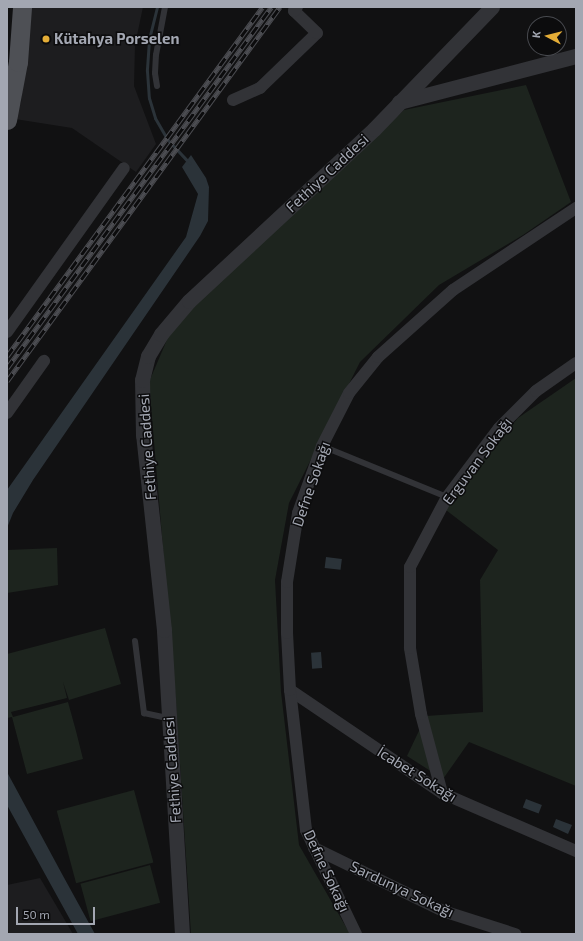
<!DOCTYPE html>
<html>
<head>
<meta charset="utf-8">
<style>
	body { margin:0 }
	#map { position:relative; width:583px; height:941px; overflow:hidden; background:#111112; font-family:"Exo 2",sans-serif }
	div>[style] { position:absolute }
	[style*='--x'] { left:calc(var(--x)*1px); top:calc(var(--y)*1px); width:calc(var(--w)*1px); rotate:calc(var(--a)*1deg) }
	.built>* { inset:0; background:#1d1d1f }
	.green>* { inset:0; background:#1d241e; transform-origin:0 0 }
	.water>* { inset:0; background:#2b3339; transform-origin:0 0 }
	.stream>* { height:3px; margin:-1.5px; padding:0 1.5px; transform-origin:1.5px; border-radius:1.5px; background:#2b3339 }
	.service>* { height:6px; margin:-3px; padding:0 3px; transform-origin:3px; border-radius:3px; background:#323337 }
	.minor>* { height:12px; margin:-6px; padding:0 6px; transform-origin:6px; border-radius:6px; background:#323337 }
	.tertiary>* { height:15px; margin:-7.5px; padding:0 7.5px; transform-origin:7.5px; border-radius:7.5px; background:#323337 }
	.primary>* { height:19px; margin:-9.5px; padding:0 9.5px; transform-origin:9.5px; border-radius:9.5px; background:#4e5055 }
	.rail>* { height:4.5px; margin-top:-2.25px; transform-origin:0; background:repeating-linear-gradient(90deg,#0c0c0d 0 9px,#4b4c51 0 18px); box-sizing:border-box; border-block:1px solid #4b4c51 }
	.dots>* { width:11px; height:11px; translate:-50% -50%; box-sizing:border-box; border:2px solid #0c0c0d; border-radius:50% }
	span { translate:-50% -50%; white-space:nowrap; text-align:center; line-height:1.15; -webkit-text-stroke:3px #0c0c0d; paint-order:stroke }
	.poi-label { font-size:15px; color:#a3a7b2; font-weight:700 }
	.left { translate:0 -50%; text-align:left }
	.street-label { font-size:15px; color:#a3a7b2 }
	.frame { position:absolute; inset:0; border:8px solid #a3a7b2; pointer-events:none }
	.north { position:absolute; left:527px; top:16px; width:40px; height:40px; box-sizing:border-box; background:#0c0c0d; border:1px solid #484a4f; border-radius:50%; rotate:277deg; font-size:11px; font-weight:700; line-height:16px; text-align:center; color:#a3a7b2 }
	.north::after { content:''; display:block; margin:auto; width:14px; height:18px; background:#e4ad37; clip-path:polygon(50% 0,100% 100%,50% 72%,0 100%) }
	.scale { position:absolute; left:16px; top:907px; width:79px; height:18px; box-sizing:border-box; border:2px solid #a3a7b2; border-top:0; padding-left:5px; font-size:12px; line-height:14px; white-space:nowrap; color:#a3a7b2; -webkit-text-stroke:3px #0c0c0d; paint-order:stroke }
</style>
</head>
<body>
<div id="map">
	<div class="built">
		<i style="clip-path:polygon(31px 7px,143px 7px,135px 45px,134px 86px,156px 144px,136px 172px,72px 128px,15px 119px,21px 102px)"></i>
		<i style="clip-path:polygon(40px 878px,73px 934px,7px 934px,7px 885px)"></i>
	</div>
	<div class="green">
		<i style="clip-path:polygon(526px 85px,571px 202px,523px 235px,439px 285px,360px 362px,289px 503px,275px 580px,281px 692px,299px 845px,350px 934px,191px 934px,176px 702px,149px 382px,169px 335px,189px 310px,404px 110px)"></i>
		<i style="clip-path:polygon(576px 378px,576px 786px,469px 742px,443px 779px,407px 756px,426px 716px,483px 712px,480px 580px,498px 550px,442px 507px,518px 418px)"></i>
		<i style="clip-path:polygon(57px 548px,58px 585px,7px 593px,7px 550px)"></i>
		<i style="clip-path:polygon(105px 628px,121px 684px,69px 700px,63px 682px,67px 698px,11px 712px,13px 717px,68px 702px,76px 731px,83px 759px,27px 774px,12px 717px,7px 718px,7px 654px)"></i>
		<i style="left:134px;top:790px;width:75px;height:80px;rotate:75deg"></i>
		<i style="left:150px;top:865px;width:39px;height:72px;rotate:75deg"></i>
	</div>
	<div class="water">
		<i style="clip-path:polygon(191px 155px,206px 178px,209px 187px,208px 221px,200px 236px,33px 480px,13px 513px,7px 528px,7px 490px,186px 237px,198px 194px,182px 167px)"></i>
		<i style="left:326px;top:557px;width:16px;height:11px;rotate:7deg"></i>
		<i style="left:321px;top:652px;width:16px;height:10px;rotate:86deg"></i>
		<i style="clip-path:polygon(7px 772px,62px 874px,95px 934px,78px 934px,40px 865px,7px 805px)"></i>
		<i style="left:526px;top:799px;width:17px;height:9px;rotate:21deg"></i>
		<i style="clip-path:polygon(556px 819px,572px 825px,568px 834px,553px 827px)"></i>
	</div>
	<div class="stream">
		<i style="--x:157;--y:7;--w:34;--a:104"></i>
		<i style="--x:149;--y:40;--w:31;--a:94"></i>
		<i style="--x:147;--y:71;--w:27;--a:86"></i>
		<i style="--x:149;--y:98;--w:21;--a:73"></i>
		<i style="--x:155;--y:118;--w:24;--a:60"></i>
		<i style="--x:167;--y:139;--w:33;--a:47"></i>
	</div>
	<div class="service">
		<i style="--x:157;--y:86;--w:13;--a:-99"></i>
		<i style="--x:155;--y:73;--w:18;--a:-87"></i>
		<i style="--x:156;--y:55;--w:49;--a:-79.4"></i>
		<i style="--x:322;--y:446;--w:135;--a:22.2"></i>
		<i style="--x:135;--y:641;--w:73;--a:82.9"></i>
		<i style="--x:144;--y:713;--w:25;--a:12"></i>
	</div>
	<div class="minor">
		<i style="--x:233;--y:100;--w:30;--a:-24"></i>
		<i style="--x:260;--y:88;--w:79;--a:-44"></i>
		<i style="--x:317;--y:33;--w:32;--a:-136"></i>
		<i style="--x:294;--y:11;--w:5;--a:-53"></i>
		<i style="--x:7;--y:332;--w:201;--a:-54.5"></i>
		<i style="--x:7;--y:413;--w:64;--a:-54.6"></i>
		<i style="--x:290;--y:690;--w:184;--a:34.1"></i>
		<i style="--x:442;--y:793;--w:146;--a:23.4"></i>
		<i style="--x:442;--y:793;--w:82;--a:-104.9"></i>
		<i style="--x:421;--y:714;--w:67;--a:-99.5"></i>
		<i style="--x:410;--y:648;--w:81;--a:-90"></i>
		<i style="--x:410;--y:567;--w:79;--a:-62.1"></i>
		<i style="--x:447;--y:497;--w:86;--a:-53"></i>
		<i style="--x:499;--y:428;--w:52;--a:-45"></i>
		<i style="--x:536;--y:391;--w:49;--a:-35"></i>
		<i style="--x:314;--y:848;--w:144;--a:26"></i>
		<i style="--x:443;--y:911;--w:76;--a:17.7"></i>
		<i style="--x:356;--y:934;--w:115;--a:-115.7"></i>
		<i style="--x:306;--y:830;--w:141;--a:-96.5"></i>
		<i style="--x:290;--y:690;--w:57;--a:-93"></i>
		<i style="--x:287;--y:633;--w:51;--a:-90"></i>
		<i style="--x:287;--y:582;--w:70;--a:-80.9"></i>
		<i style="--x:298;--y:513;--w:71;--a:-70.3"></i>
		<i style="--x:322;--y:446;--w:59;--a:-63"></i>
		<i style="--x:349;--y:393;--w:46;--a:-51.1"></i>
		<i style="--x:378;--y:357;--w:101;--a:-41.8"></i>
		<i style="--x:453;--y:290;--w:148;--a:-33.7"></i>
	</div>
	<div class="tertiary">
		<i style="--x:399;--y:102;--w:183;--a:-14.6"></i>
		<i style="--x:182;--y:934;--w:305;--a:-93.4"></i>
		<i style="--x:164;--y:630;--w:196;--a:-96.1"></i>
		<i style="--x:143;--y:435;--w:55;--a:-91"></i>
		<i style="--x:142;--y:380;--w:25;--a:-76"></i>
		<i style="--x:148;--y:356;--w:26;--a:-59"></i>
		<i style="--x:161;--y:334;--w:43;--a:-49.7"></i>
		<i style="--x:189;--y:301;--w:253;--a:-42.9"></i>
		<i style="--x:374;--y:129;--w:170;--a:-46"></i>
	</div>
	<div class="primary">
		<i style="--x:7;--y:120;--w:59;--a:-79.3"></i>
		<i style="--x:18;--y:62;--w:55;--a:-85.8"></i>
	</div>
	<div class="rail">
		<i style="--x:7;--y:356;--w:432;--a:-53.8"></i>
		<i style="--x:7;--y:368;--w:447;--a:-53.8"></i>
		<i style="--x:7;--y:381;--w:463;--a:-53.9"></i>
	</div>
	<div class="dots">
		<i style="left:46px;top:39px;background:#e4ad37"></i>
	</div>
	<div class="poi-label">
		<span class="left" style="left:54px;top:39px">Kütahya Porselen</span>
	</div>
	<div class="street-label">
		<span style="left:327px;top:173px;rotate:-43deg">Fethiye Caddesi</span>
		<span style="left:147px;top:447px;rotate:-94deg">Fethiye Caddesi</span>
		<span style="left:477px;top:461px;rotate:-53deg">Erguvan Sokağı</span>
		<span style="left:311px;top:484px;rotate:-71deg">Defne Sokağı</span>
		<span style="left:172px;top:770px;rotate:-94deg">Fethiye Caddesi</span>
		<span style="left:417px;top:774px;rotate:32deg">İcabet Sokağı</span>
		<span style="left:327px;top:871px;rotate:65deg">Defne Sokağı</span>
		<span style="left:402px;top:889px;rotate:25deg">Sardunya Sokağı</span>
	</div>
	<div class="frame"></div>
	<div class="north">K</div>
	<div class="scale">50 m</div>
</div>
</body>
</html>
